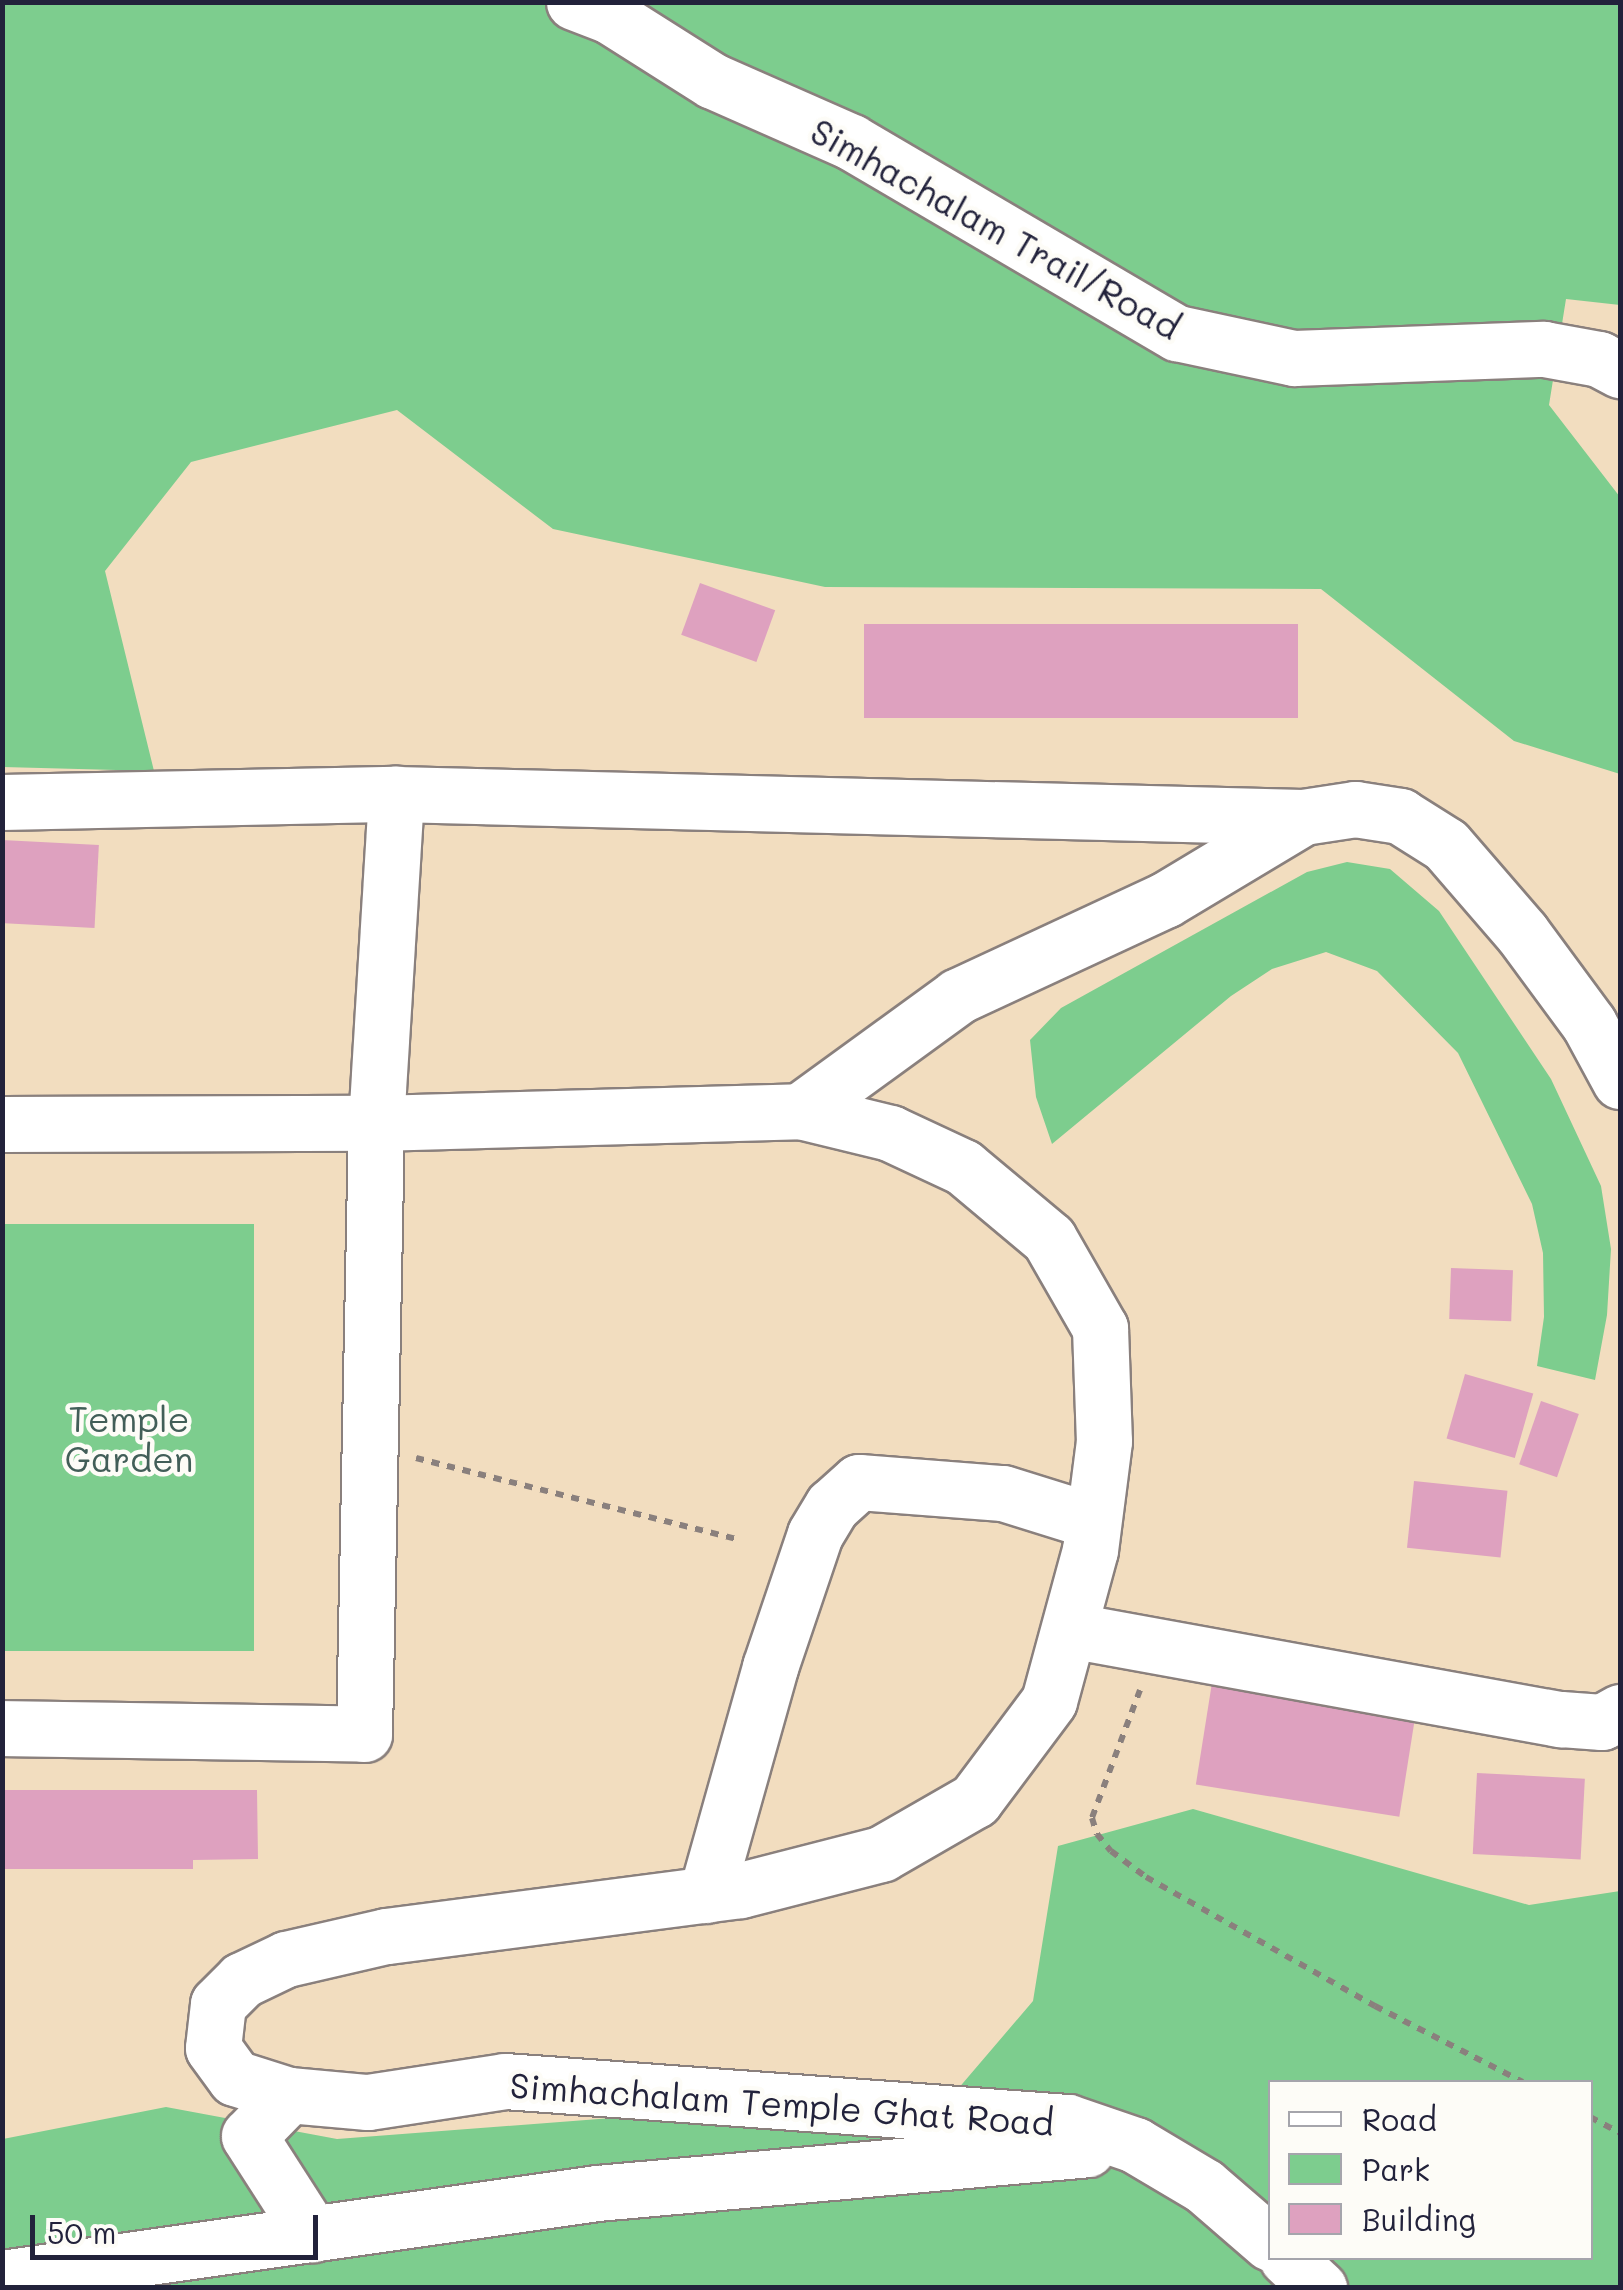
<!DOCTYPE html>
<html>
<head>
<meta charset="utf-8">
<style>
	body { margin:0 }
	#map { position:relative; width:1623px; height:2290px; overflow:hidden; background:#f2ddbf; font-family:Mali,sans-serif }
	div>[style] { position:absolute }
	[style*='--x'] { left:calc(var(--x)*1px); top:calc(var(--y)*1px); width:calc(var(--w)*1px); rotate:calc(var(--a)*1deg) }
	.green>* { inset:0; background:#7dcd8e; transform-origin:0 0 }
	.building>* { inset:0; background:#dea1bf; transform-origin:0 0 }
	.path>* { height:6px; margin-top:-3px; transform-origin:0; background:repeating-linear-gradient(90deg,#8a807d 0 8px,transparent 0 16px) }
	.roads { filter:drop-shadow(2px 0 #8a807d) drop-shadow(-2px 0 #8a807d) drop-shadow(0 2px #8a807d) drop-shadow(0 -2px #8a807d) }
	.minor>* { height:55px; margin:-27.5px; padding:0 27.5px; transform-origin:27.5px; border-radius:27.5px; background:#fff }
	span { translate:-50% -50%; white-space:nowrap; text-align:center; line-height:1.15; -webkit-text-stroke:9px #fdfcf7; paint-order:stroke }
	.street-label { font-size:35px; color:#22223b }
	.park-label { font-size:35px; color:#425e58 }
	.frame { position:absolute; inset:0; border:5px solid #22223b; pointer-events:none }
	.legend { position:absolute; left:1268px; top:2080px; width:325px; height:180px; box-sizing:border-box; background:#fdfcf7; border:2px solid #a5a5ac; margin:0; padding:12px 18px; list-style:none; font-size:30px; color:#22223b }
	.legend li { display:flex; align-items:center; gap:20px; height:50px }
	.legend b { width:50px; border:2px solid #a5a5ac }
	.scale { position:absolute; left:30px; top:2215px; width:288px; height:45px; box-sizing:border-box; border:5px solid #22223b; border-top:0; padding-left:12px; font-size:30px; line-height:35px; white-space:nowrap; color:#22223b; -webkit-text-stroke:8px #fdfcf7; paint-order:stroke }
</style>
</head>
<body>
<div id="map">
	<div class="green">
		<i style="clip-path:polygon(3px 3px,1620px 3px,1620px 305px,1566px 299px,1549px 405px,1620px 497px,1620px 774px,1514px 741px,1321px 589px,825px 587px,553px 529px,397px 410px,191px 462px,105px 571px,154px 771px,3px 767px)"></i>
		<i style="clip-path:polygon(1347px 862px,1390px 869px,1439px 911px,1551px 1079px,1601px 1186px,1611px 1249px,1607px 1315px,1595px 1380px,1537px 1366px,1544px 1317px,1543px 1253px,1532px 1204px,1458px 1053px,1377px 971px,1326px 952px,1272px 969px,1231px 996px,1052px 1144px,1036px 1097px,1030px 1040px,1061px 1008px,1307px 872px)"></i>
		<i style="left:254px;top:1224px;width:427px;height:251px;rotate:90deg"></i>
		<i style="clip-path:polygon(evenodd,1193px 1809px,1529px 1905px,1620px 1891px,1620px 2287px,3px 2288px,3px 2139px,166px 2107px,337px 2139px,625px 2117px,928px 2124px,1033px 2001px,1058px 1846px,1193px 1809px,1270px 2082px,1590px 2082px,1590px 2258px,1270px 2258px,1270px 2082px)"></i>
	</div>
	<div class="building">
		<i style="left:700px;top:583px;width:80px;height:55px;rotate:20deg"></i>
		<i style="left:1298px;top:624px;width:94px;height:434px;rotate:90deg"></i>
		<i style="left:2px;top:840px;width:97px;height:83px;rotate:3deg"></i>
		<i style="left:1451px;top:1268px;width:62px;height:51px;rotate:2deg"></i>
		<i style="left:1465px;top:1374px;width:71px;height:67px;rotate:16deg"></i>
		<i style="left:1541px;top:1401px;width:40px;height:67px;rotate:19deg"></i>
		<i style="left:1414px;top:1481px;width:94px;height:67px;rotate:6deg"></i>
		<i style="left:1214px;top:1670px;width:206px;height:116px;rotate:9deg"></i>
		<i style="left:1477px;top:1773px;width:108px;height:81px;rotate:3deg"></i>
		<i style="clip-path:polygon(2px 1790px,257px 1790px,258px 1859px,193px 1860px,193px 1869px,2px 1869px)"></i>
	</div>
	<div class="path">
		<i style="--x:416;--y:1458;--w:329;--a:14.2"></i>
		<i style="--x:1140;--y:1690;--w:137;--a:110.6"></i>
		<i style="--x:1092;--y:1818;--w:17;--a:73"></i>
		<i style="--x:1097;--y:1834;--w:22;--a:51"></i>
		<i style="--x:1111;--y:1851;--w:44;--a:36.6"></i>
		<i style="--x:1146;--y:1877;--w:263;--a:29.4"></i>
		<i style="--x:1375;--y:2006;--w:166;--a:27.2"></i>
		<i style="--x:1590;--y:2117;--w:34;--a:28"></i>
	</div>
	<div class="roads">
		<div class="minor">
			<i style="--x:574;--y:2;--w:39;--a:21"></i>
			<i style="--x:610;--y:16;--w:122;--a:32.3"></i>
			<i style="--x:713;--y:81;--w:151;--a:23.8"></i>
			<i style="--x:851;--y:142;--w:378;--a:30.4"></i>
			<i style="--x:1177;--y:333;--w:120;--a:12.1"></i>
			<i style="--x:1294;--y:358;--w:250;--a:-2.1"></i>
			<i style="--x:1544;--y:349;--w:56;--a:10.3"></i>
			<i style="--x:1599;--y:359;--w:24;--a:28"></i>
			<i style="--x:2;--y:802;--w:394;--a:-1.2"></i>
			<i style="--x:396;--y:794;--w:907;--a:1.45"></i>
			<i style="--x:800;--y:1111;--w:195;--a:-36"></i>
			<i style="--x:958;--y:996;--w:228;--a:-24.9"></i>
			<i style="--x:1165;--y:900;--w:161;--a:-31"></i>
			<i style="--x:1303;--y:817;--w:53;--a:-8.7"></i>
			<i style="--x:1355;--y:809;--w:46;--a:8.8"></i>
			<i style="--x:1400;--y:816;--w:54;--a:32.2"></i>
			<i style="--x:1446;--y:845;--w:116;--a:49.2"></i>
			<i style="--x:1522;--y:933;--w:113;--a:53.6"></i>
			<i style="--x:1589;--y:1024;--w:65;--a:61.5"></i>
			<i style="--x:2;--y:1124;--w:374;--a:-0.2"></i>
			<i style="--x:376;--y:1123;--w:424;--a:-1.6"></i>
			<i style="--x:800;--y:1111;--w:93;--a:13.7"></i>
			<i style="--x:890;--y:1133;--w:81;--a:25"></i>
			<i style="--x:963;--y:1167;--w:112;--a:39.9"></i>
			<i style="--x:1049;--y:1239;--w:103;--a:60.2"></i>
			<i style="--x:1100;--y:1328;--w:113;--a:88"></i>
			<i style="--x:1104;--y:1441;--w:110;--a:97.3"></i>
			<i style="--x:1090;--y:1550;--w:156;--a:105.2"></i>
			<i style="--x:1049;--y:1701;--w:124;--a:126.8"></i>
			<i style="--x:975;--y:1800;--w:108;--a:150.1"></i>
			<i style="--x:881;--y:1854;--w:145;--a:165.6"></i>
			<i style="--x:741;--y:1890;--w:358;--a:172.6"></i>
			<i style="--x:386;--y:1936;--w:103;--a:167"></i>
			<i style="--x:286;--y:1959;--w:49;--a:154.5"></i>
			<i style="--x:242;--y:1980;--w:34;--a:135"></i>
			<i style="--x:218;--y:2004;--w:44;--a:96.5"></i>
			<i style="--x:213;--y:2048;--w:37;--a:54"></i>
			<i style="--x:235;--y:2078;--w:57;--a:17.5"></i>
			<i style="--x:289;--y:2095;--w:79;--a:5.1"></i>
			<i style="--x:368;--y:2102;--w:139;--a:-8.7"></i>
			<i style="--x:505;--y:2081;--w:564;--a:4.17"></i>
			<i style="--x:1068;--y:2122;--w:71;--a:18.9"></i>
			<i style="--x:1135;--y:2145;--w:80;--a:30.7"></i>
			<i style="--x:1204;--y:2186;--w:87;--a:40.8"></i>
			<i style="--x:1069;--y:1630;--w:500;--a:10.3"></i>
			<i style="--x:1561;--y:1719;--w:41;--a:4.2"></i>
			<i style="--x:1602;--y:1722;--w:21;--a:-29"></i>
			<i style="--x:2;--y:1728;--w:362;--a:0.9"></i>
			<i style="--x:364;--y:1734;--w:611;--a:-88.87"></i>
			<i style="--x:376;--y:1123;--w:330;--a:-86.5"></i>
			<i style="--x:706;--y:1895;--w:237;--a:-74.3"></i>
			<i style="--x:770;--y:1667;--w:140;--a:-71.3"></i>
			<i style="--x:815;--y:1534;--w:33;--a:-59"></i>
			<i style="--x:832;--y:1506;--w:36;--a:-42"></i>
			<i style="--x:859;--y:1482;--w:144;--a:4.4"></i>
			<i style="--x:1003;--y:1493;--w:94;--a:17.3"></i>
			<i style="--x:289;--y:2095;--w:57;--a:134.3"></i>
			<i style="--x:249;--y:2136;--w:117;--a:57.3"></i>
			<i style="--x:1287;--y:2258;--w:44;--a:43.2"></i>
			<i style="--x:2;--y:2278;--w:601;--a:-8.13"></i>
			<i style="--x:597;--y:2193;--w:492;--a:-5.1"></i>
		</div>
	</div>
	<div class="street-label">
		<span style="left:996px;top:228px;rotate:29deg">Simhachalam Trail/Road</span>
		<span style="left:782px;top:2103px;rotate:4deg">Simhachalam Temple Ghat Road</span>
	</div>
	<div class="park-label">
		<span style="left:129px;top:1438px">Temple<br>Garden</span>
	</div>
	<div class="frame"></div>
	<ul class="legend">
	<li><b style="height:12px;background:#fff"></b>Road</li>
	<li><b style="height:28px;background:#7dcd8e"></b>Park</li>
	<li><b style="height:28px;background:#dea1bf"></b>Building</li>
	</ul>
	<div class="scale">50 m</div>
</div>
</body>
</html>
